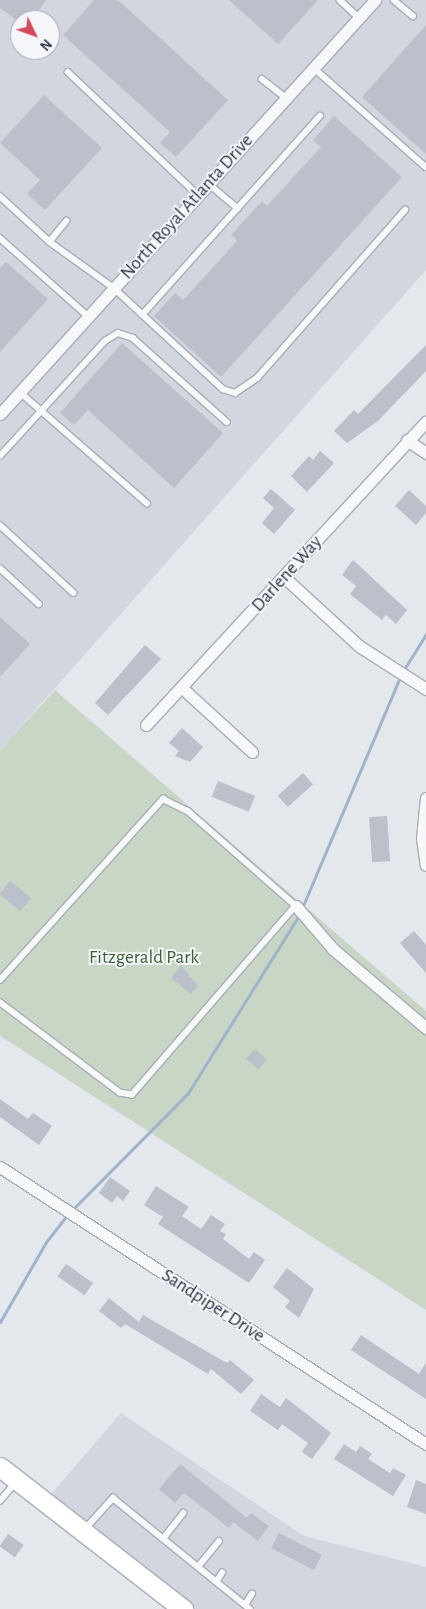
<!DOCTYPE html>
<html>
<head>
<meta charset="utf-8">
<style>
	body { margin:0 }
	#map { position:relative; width:426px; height:1609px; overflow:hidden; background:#e4e7ec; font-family:"Alegreya Sans",sans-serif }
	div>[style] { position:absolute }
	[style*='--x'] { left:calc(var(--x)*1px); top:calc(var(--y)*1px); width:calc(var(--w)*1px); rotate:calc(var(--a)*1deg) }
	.built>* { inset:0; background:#d2d6de }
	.green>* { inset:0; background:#c9d6c5 }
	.stream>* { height:3px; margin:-1.5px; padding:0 1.5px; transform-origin:1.5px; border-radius:1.5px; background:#9fb4cc }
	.building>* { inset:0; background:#bbc0ca; transform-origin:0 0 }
	.roads { filter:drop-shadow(1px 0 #a9aeb7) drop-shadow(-1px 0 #a9aeb7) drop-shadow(0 1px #a9aeb7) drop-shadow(0 -1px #a9aeb7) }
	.service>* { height:5.5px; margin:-2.75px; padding:0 2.75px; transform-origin:2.75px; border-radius:2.75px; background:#f7f8fa }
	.minor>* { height:11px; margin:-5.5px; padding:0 5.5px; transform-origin:5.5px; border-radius:5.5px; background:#f7f8fa }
	.primary>* { height:19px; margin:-9.5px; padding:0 9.5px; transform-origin:9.5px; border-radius:9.5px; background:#fff }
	span { translate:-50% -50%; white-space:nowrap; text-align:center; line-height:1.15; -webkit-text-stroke:4px #f4f6f9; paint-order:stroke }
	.street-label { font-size:19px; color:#2b3445 }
	.park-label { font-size:19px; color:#3f6138 }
	.north { position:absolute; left:10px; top:10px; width:50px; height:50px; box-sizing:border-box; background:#f4f6f9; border:1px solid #a4a8b1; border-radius:50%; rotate:132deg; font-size:14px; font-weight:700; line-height:20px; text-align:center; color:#2b3445 }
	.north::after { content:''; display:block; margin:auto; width:18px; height:22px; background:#d1495b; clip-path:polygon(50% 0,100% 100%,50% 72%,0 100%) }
</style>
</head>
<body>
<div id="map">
	<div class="built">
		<i style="clip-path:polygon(evenodd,0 0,426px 0,426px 270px,0 750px,0 0,20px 20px,50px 20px,50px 50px,20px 50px,20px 20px)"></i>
		<i style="clip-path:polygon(121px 1413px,304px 1536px,426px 1567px,426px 1609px,183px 1609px,45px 1501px)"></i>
	</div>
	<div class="green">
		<i style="clip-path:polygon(55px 690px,426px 1011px,426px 1310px,0 1036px,0 750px)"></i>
	</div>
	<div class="stream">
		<i style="--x:403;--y:671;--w:44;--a:-58.1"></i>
		<i style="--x:302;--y:908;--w:251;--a:-67"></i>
		<i style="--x:72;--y:1210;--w:165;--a:-45.2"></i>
		<i style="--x:188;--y:1093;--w:211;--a:-58"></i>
		<i style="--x:0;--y:1322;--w:92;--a:-60.1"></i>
		<i style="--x:46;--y:1242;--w:36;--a:-52"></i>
	</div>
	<div class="building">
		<i style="clip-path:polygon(0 0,46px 0,32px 20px,16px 20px,0 8px)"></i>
		<i style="clip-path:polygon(94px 0,118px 0,228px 100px,176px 157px,160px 143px,170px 132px,63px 35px)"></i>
		<i style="clip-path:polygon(229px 0,318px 0,278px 44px)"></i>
		<i style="clip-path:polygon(426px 25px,426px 154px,362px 97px)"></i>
		<i style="clip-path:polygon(44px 95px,102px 148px,45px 210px,27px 194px,40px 180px,0 143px)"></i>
		<i style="clip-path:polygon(334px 116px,402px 177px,221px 377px,154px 316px,175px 293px,183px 300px,237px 241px,231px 235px,262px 201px,267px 206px,321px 147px,313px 140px)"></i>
		<i style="clip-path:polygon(6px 262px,48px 299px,0 352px,0 268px)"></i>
		<i style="clip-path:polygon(122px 343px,223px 433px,174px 488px,88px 410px,74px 425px,60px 413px)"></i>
		<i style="clip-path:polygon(426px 345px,426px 371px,378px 421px,347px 443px,334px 431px,354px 410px,358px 414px)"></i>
		<i style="clip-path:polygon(320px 451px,334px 463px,307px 492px,291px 476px,309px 456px,313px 460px)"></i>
		<i style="clip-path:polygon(271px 489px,295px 510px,274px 534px,262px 523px,274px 508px,263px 498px)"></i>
		<i style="clip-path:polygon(409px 490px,426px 506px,426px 513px,416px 525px,395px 506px)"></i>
		<i style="clip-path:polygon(353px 560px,407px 610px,396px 624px,386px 615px,382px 620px,350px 594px,356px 586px,342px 575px)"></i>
		<i style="clip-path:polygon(0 617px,30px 644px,0 677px)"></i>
		<i style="clip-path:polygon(145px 645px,161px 659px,108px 715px,95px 703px)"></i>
		<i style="clip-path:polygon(182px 728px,203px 747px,190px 762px,175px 756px,179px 751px,169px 743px)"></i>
		<i style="left:303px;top:773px;width:15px;height:34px;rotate:48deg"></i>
		<i style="left:218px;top:781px;width:40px;height:17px;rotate:22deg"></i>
		<i style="left:387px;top:816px;width:45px;height:18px;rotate:86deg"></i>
		<i style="left:10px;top:881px;width:27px;height:17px;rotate:39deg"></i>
		<i style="clip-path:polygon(414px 931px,426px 945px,426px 973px,400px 943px)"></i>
		<i style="clip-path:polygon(181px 965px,198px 986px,191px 994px,171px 978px)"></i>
		<i style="left:255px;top:1049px;width:16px;height:13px;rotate:43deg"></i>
		<i style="clip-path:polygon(0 1099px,28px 1119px,33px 1113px,52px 1126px,39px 1145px,0 1117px)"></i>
		<i style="clip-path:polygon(110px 1177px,130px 1191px,123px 1201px,117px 1196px,112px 1203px,99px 1193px)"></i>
		<i style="clip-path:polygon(156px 1186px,189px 1207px,182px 1216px,201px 1229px,211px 1215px,225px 1224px,220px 1231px,226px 1234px,223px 1239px,249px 1259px,254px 1252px,265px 1260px,249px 1283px,158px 1224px,163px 1217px,144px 1205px)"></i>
		<i style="left:66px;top:1264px;width:33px;height:15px;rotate:35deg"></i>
		<i style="clip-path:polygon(287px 1268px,314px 1289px,299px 1318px,285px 1307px,290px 1301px,273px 1287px)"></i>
		<i style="clip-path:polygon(109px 1298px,139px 1322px,143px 1315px,227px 1363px,230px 1360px,254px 1380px,241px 1394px,211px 1369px,208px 1374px,125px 1324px,121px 1328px,99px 1311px)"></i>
		<i style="clip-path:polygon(361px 1335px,419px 1374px,426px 1363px,426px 1399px,351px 1350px)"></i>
		<i style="clip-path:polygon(261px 1394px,280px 1407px,286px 1398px,331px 1433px,312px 1459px,302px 1452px,308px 1443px,282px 1424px,278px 1430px,250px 1411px)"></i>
		<i style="clip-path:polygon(344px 1444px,356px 1452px,360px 1446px,372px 1454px,368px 1459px,390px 1473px,393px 1468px,406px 1475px,393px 1496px,334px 1459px)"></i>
		<i style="clip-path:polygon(180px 1464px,247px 1518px,251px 1513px,269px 1526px,258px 1541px,233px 1522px,229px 1528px,184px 1493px,175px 1503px,159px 1489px)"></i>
		<i style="clip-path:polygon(416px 1480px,426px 1484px,426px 1514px,407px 1507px)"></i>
		<i style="left:279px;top:1533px;width:48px;height:17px;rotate:27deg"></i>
		<i style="left:8px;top:1534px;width:19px;height:15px;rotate:35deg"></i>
	</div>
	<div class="roads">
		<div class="service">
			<i style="--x:340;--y:0;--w:26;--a:43"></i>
			<i style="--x:394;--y:0;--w:25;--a:40"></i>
			<i style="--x:314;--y:68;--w:149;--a:41.5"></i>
			<i style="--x:68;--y:72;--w:179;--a:43.4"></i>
			<i style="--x:262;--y:79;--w:31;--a:38"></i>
			<i style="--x:209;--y:184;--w:38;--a:40"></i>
			<i style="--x:0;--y:196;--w:68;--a:42.6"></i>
			<i style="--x:67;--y:221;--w:27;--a:129"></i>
			<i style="--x:50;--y:242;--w:79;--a:35.7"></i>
			<i style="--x:114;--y:288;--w:149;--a:42.8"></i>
			<i style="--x:223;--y:389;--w:13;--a:18"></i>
			<i style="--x:235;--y:393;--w:27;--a:-34"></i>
			<i style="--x:257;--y:378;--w:224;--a:-48.6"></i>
			<i style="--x:0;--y:238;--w:118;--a:41.6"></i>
			<i style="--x:142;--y:315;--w:267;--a:-48.2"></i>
			<i style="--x:20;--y:392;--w:169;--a:41.2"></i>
			<i style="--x:0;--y:456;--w:156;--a:-47.6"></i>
			<i style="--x:105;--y:341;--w:15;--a:-32"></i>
			<i style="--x:118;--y:333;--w:16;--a:18"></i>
			<i style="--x:133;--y:338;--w:126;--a:41.8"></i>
			<i style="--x:0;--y:525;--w:100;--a:42.6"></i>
			<i style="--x:0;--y:568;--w:53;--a:42.7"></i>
			<i style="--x:0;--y:980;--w:244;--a:-48"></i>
			<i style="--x:163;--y:799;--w:28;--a:26"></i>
			<i style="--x:188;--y:811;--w:144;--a:41.3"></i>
			<i style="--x:296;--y:906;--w:250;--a:130.9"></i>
			<i style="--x:132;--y:1095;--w:12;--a:-171"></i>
			<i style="--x:120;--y:1093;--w:150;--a:-143.1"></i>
			<i style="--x:0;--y:1501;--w:25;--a:-50"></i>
			<i style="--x:85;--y:1529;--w:42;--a:-47.9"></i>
			<i style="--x:113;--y:1498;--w:176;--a:39"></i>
			<i style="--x:163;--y:1539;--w:33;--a:-52"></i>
			<i style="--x:198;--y:1567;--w:33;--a:-51"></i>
			<i style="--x:216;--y:1582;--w:11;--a:-56"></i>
			<i style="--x:245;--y:1605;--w:13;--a:-58"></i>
		</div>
		<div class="minor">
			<i style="--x:0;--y:414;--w:559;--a:-47.83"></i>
			<i style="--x:407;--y:440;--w:23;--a:34"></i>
			<i style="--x:284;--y:577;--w:102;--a:42.6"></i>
			<i style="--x:359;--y:646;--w:80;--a:32.7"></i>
			<i style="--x:182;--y:688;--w:95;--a:42.4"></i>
			<i style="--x:146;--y:725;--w:413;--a:-47.3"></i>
			<i style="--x:426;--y:798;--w:40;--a:95.7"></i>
			<i style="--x:422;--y:838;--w:27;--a:82"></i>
			<i style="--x:296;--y:906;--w:57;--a:49.3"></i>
			<i style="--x:333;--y:949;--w:122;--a:40.3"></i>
			<i style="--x:0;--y:1167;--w:508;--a:33.03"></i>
		</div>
		<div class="primary">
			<i style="--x:0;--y:1467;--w:232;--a:37.8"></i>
		</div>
	</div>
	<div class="street-label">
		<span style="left:187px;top:207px;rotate:-48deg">North Royal Atlanta Drive</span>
		<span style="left:287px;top:574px;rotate:-48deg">Darlene Way</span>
		<span style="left:213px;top:1306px;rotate:33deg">Sandpiper Drive</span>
	</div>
	<div class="park-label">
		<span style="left:144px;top:958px">Fitzgerald Park</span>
	</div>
	<div class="north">N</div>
</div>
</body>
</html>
